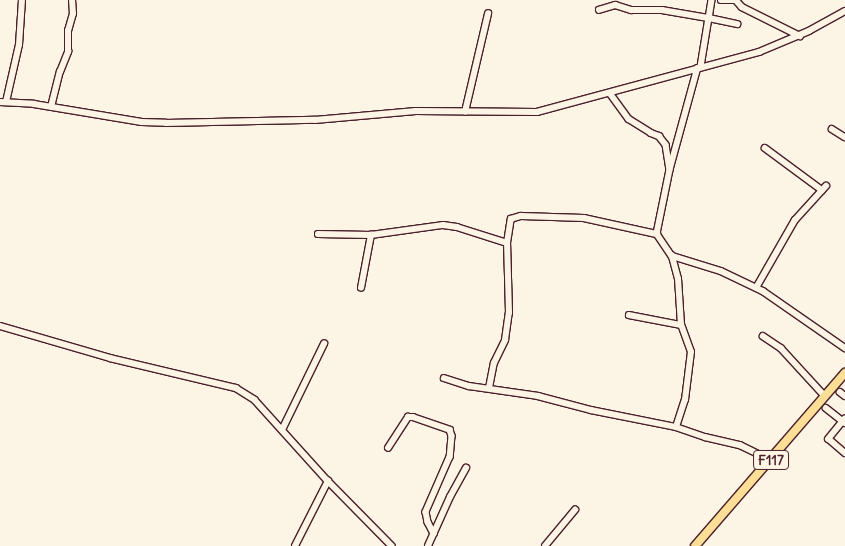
<!DOCTYPE html>
<html>
<head>
<meta charset="utf-8">
<style>
	body { margin:0 }
	#map { position:relative; width:845px; height:546px; overflow:hidden; background:#fcf5e5; font-family:Delius,sans-serif }
	div>[style] { position:absolute }
	[style*='--x'] { left:calc(var(--x)*1px); top:calc(var(--y)*1px); width:calc(var(--w)*1px); rotate:calc(var(--a)*1deg) }
	.roads { filter:drop-shadow(1px 0 #4a1f2b) drop-shadow(-1px 0 #4a1f2b) drop-shadow(0 1px #4a1f2b) drop-shadow(0 -1px #4a1f2b) }
	.minor>* { height:5.5px; margin:-2.75px; padding:0 2.75px; transform-origin:2.75px; border-radius:2.75px; background:#fcf5e5 }
	.major>* { height:8px; margin:-4px; padding:0 4px; transform-origin:4px; border-radius:4px; background:#fcde96 }
	span { translate:-50% -50%; white-space:nowrap; text-align:center; line-height:1.15; -webkit-text-stroke:4px #fcf5e5; paint-order:stroke }
	.shield-label span { padding:1px 4px; background:#fcf5e5; border:1px solid; border-radius:4px; -webkit-text-stroke-width:0 }
	.shield-label { font-size:14px; color:#4a1f2b; font-weight:700 }
</style>
</head>
<body>
<div id="map">
	<div class="roads">
		<div class="minor">
			<i style="--x:712;--y:0;--w:18;--a:99"></i>
			<i style="--x:709;--y:18;--w:29;--a:12"></i>
			<i style="--x:721;--y:0;--w:12;--a:0"></i>
			<i style="--x:736;--y:0;--w:9;--a:49"></i>
			<i style="--x:742;--y:7;--w:65;--a:26.6"></i>
			<i style="--x:599;--y:10;--w:17;--a:-17"></i>
			<i style="--x:615;--y:5;--w:17;--a:17"></i>
			<i style="--x:631;--y:10;--w:31;--a:0"></i>
			<i style="--x:662;--y:10;--w:48;--a:9.7"></i>
			<i style="--x:709;--y:18;--w:50;--a:99.3"></i>
			<i style="--x:610;--y:93;--w:32;--a:54"></i>
			<i style="--x:629;--y:119;--w:26;--a:32"></i>
			<i style="--x:651;--y:133;--w:9;--a:21"></i>
			<i style="--x:659;--y:136;--w:11;--a:52"></i>
			<i style="--x:666;--y:145;--w:25;--a:81"></i>
			<i style="--x:670;--y:170;--w:65;--a:101.5"></i>
			<i style="--x:0;--y:102;--w:34;--a:3"></i>
			<i style="--x:34;--y:104;--w:109;--a:9.5"></i>
			<i style="--x:142;--y:122;--w:24;--a:2"></i>
			<i style="--x:166;--y:123;--w:149;--a:-1.2"></i>
			<i style="--x:315;--y:120;--w:101;--a:-5.1"></i>
			<i style="--x:416;--y:111;--w:121;--a:0.5"></i>
			<i style="--x:537;--y:112;--w:230;--a:-15.1"></i>
			<i style="--x:759;--y:52;--w:54;--a:-22.8"></i>
			<i style="--x:809;--y:31;--w:41;--a:-29.1"></i>
			<i style="--x:6;--y:102;--w:58;--a:-77.2"></i>
			<i style="--x:19;--y:45;--w:45;--a:-86.2"></i>
			<i style="--x:51;--y:107;--w:36;--a:-76"></i>
			<i style="--x:60;--y:72;--w:22;--a:-68"></i>
			<i style="--x:68;--y:52;--w:21;--a:-90"></i>
			<i style="--x:68;--y:31;--w:18;--a:-74"></i>
			<i style="--x:73;--y:14;--w:14;--a:-94"></i>
			<i style="--x:465;--y:112;--w:101;--a:-76.8"></i>
			<i style="--x:832;--y:129;--w:15;--a:32"></i>
			<i style="--x:765;--y:148;--w:71;--a:36.4"></i>
			<i style="--x:670;--y:168;--w:103;--a:-74.7"></i>
			<i style="--x:318;--y:234;--w:53;--a:1.1"></i>
			<i style="--x:371;--y:235;--w:73;--a:-7.9"></i>
			<i style="--x:443;--y:225;--w:14;--a:8"></i>
			<i style="--x:457;--y:227;--w:52;--a:17.7"></i>
			<i style="--x:361;--y:288;--w:54;--a:-79.3"></i>
			<i style="--x:756;--y:288;--w:78;--a:-60.2"></i>
			<i style="--x:795;--y:220;--w:46;--a:-47.6"></i>
			<i style="--x:629;--y:315;--w:53;--a:10.9"></i>
			<i style="--x:0;--y:326;--w:115;--a:16.2"></i>
			<i style="--x:110;--y:358;--w:130;--a:13.4"></i>
			<i style="--x:236;--y:388;--w:22;--a:32"></i>
			<i style="--x:255;--y:400;--w:109;--a:48"></i>
			<i style="--x:328;--y:481;--w:91;--a:45.4"></i>
			<i style="--x:763;--y:336;--w:22;--a:34"></i>
			<i style="--x:781;--y:348;--w:65;--a:47.5"></i>
			<i style="--x:444;--y:378;--w:26;--a:18"></i>
			<i style="--x:469;--y:386;--w:70;--a:8.2"></i>
			<i style="--x:538;--y:396;--w:55;--a:14.8"></i>
			<i style="--x:591;--y:410;--w:87;--a:11.3"></i>
			<i style="--x:676;--y:427;--w:31;--a:19"></i>
			<i style="--x:705;--y:437;--w:36;--a:13"></i>
			<i style="--x:740;--y:445;--w:34;--a:26"></i>
			<i style="--x:489;--y:388;--w:25;--a:-79"></i>
			<i style="--x:494;--y:363;--w:25;--a:-64"></i>
			<i style="--x:505;--y:340;--w:27;--a:-82"></i>
			<i style="--x:509;--y:313;--w:70;--a:-91.6"></i>
			<i style="--x:507;--y:243;--w:24;--a:-81"></i>
			<i style="--x:511;--y:219;--w:10;--a:-17"></i>
			<i style="--x:521;--y:216;--w:63;--a:1.8"></i>
			<i style="--x:584;--y:218;--w:75;--a:12.4"></i>
			<i style="--x:657;--y:234;--w:27;--a:56"></i>
			<i style="--x:840;--y:392;--w:6;--a:39"></i>
			<i style="--x:826;--y:408;--w:24;--a:38"></i>
			<i style="--x:845;--y:419;--w:26;--a:129"></i>
			<i style="--x:829;--y:439;--w:21;--a:41"></i>
			<i style="--x:676;--y:427;--w:28;--a:-72"></i>
			<i style="--x:685;--y:400;--w:48;--a:-82.9"></i>
			<i style="--x:691;--y:352;--w:29;--a:-110"></i>
			<i style="--x:681;--y:325;--w:46;--a:-93.7"></i>
			<i style="--x:678;--y:279;--w:24;--a:-105"></i>
			<i style="--x:672;--y:256;--w:51;--a:17"></i>
			<i style="--x:721;--y:271;--w:47;--a:25.5"></i>
			<i style="--x:763;--y:291;--w:100;--a:34.8"></i>
			<i style="--x:282;--y:430;--w:96;--a:-64"></i>
			<i style="--x:388;--y:448;--w:37;--a:-57"></i>
			<i style="--x:408;--y:417;--w:5;--a:0"></i>
			<i style="--x:413;--y:417;--w:39;--a:19"></i>
			<i style="--x:450;--y:430;--w:6;--a:72"></i>
			<i style="--x:452;--y:436;--w:21;--a:95"></i>
			<i style="--x:450;--y:457;--w:60;--a:113.6"></i>
			<i style="--x:426;--y:512;--w:10;--a:79"></i>
			<i style="--x:428;--y:522;--w:13;--a:63"></i>
			<i style="--x:295;--y:546;--w:73;--a:-63.1"></i>
			<i style="--x:428;--y:546;--w:54;--a:-65.8"></i>
			<i style="--x:450;--y:497;--w:33;--a:-61"></i>
			<i style="--x:545;--y:546;--w:47;--a:-50.2"></i>
		</div>
		<div class="major">
			<i style="--x:695;--y:546;--w:229;--a:-49.1"></i>
		</div>
	</div>
	<div class="shield-label">
		<span style="left:771px;top:460px">F117</span>
	</div>
</div>
</body>
</html>
